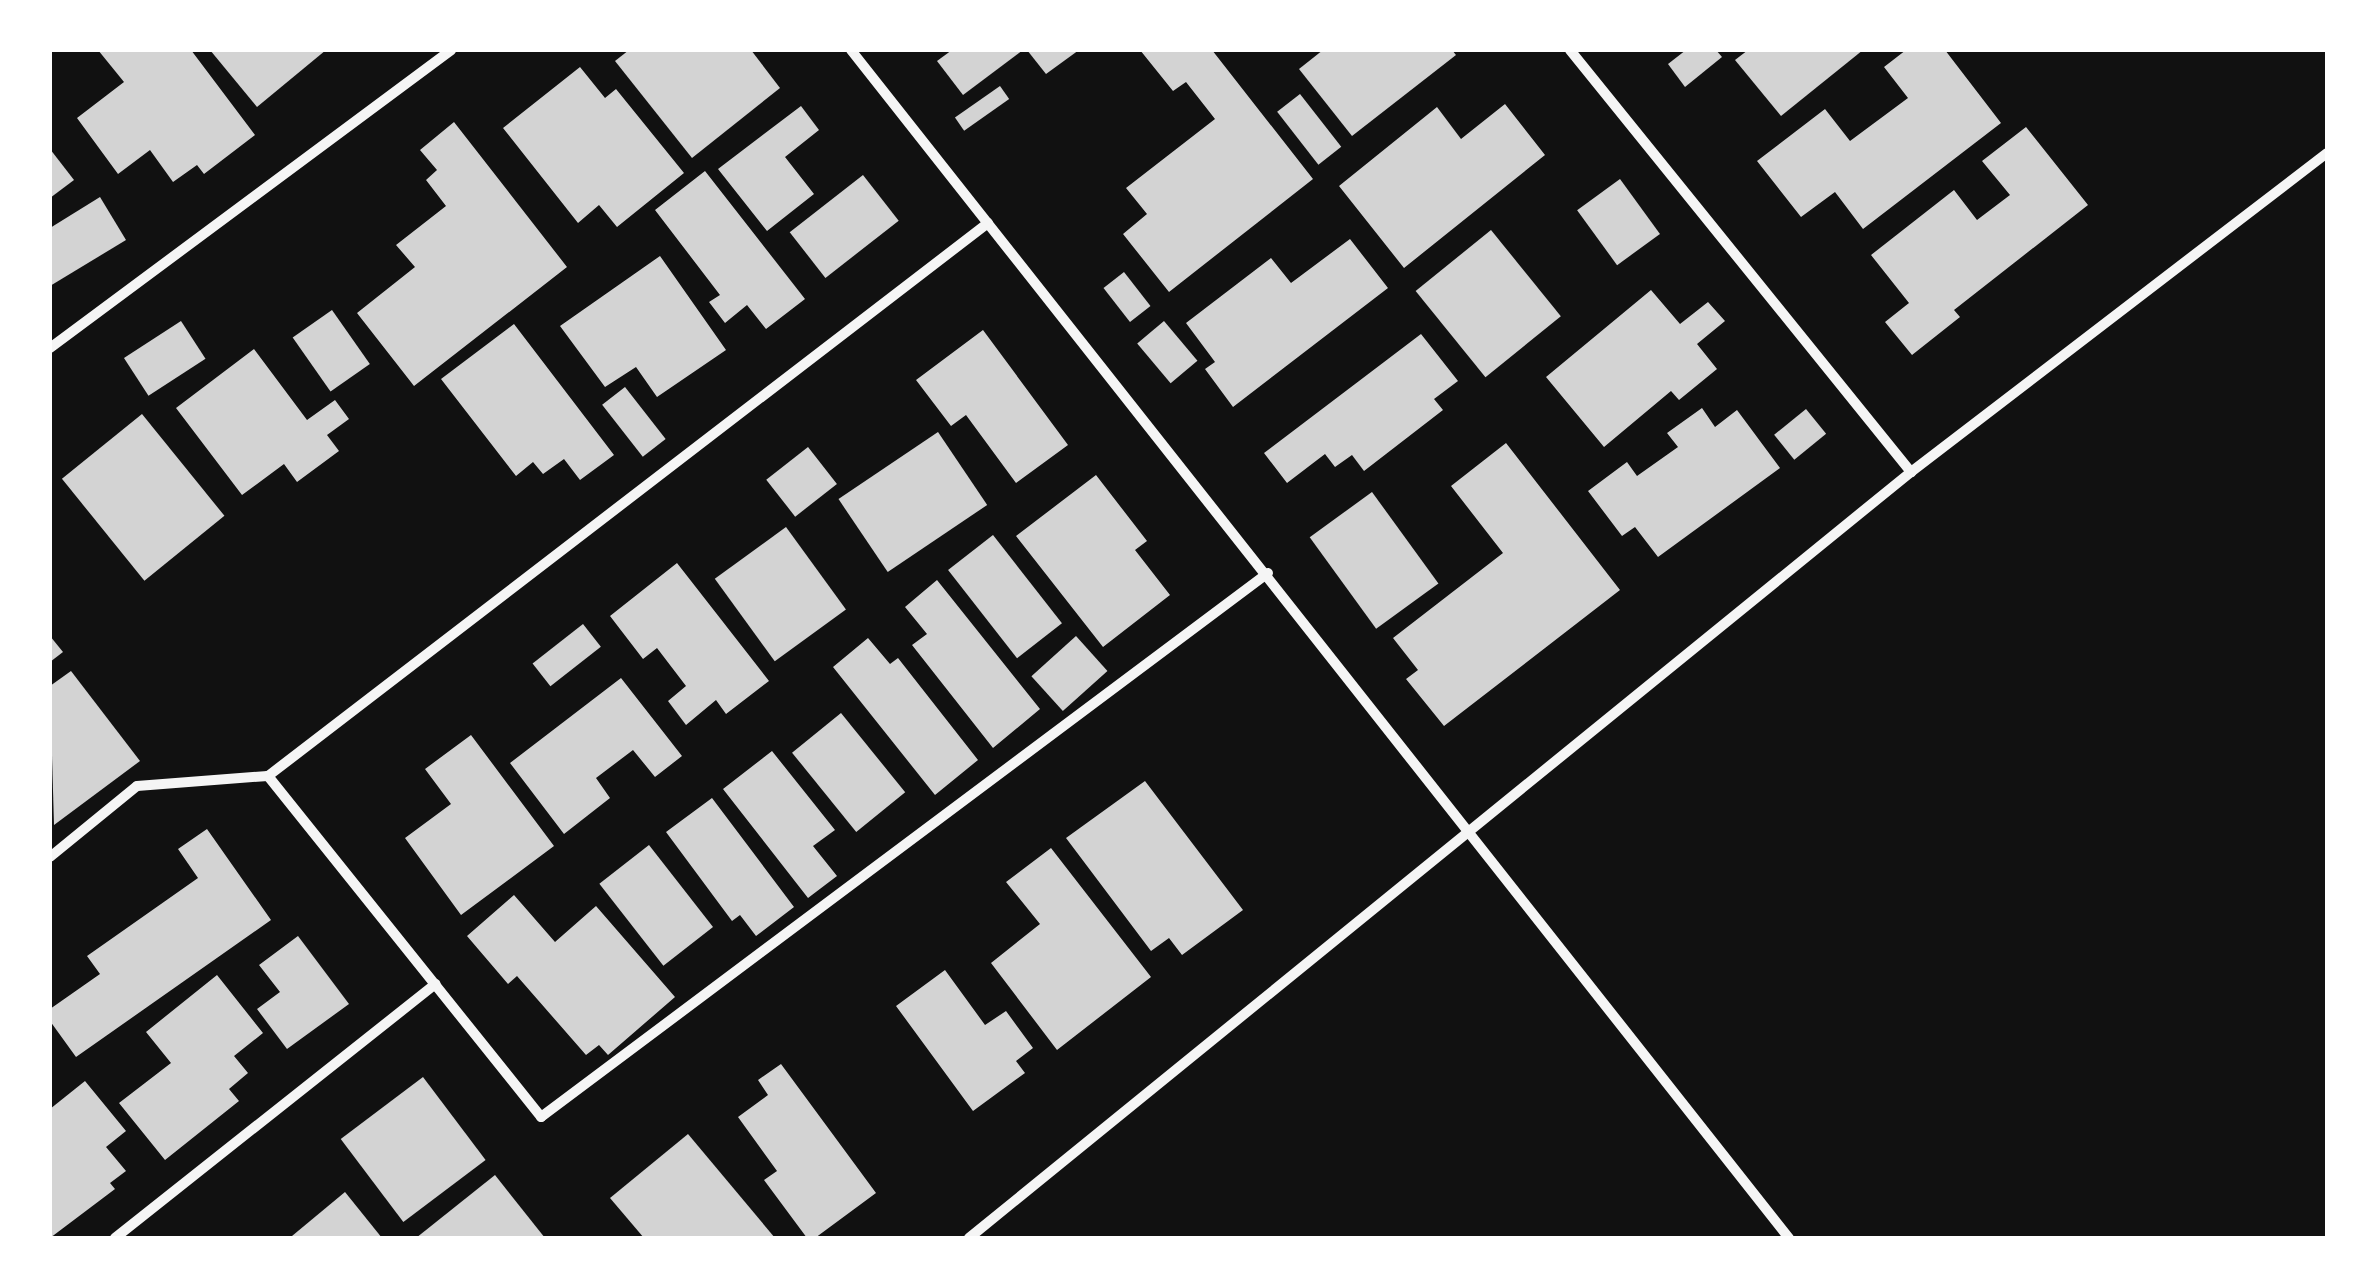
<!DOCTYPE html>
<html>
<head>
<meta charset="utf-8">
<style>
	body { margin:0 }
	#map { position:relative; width:2377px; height:1288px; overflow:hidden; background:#111; font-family:"PT Sans Narrow",sans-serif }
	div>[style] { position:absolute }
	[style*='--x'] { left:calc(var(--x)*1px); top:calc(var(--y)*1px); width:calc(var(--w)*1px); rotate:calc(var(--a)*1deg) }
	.building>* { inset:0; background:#d3d3d3; transform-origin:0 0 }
	.minor>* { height:10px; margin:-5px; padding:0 5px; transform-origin:5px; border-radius:5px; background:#f5f5f5 }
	span { translate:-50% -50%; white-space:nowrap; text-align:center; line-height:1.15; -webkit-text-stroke:10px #fff; paint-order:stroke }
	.frame { position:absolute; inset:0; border:52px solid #fff; pointer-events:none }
</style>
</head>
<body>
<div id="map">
	<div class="building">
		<i style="clip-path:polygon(98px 50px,191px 50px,255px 135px,204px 174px,197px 165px,173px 182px,150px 150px,118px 174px,77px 118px,124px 82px)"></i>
		<i style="clip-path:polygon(210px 50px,326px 50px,257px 107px)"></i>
		<i style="clip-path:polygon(629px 50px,751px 50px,780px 88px,692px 158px,615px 61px)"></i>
		<i style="clip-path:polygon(952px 50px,1023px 50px,963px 95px,937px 61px)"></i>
		<i style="clip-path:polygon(1027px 50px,1079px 50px,1046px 74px)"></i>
		<i style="clip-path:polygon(1140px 50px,1212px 50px,1313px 179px,1169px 292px,1123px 234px,1147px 214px,1126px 188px,1215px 119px,1186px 82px,1173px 91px)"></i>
		<i style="clip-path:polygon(1323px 50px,1452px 50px,1456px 55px,1352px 136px,1299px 69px)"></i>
		<i style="clip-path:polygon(1686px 50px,1716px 50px,1722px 57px,1685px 87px,1668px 64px)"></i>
		<i style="clip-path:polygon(1748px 50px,1863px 50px,1781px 116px,1735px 60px)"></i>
		<i style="clip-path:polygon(1906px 50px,1945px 50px,2001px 123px,1863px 229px,1835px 192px,1801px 217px,1757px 161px,1825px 109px,1850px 141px,1908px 98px,1884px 67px)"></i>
		<i style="clip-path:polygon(580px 67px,605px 98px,616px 89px,684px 173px,617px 227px,599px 205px,578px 223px,503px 128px)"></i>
		<i style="left:1000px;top:86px;width:16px;height:55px;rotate:55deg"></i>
		<i style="left:1300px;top:94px;width:67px;height:29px;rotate:52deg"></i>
		<i style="clip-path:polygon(1505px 104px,1545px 155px,1404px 268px,1339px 186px,1437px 107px,1461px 139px)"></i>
		<i style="clip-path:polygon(801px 106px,819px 130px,785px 157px,814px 194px,767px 231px,718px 169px)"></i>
		<i style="clip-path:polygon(454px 122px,567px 267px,414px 386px,357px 313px,415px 267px,396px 245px,446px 206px,426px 180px,437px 170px,420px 150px)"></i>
		<i style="clip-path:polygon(2026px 127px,2088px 205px,1954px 310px,1960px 317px,1912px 355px,1885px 322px,1909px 303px,1871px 255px,1954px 190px,1977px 220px,2010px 195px,1982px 161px)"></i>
		<i style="clip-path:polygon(50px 149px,74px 180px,50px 198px)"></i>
		<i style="clip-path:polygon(705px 171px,805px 299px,766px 329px,747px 305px,725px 323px,709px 302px,720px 295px,655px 210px)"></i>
		<i style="left:863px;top:175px;width:58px;height:93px;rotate:52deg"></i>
		<i style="left:1620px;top:179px;width:68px;height:53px;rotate:54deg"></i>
		<i style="clip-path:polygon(100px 197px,126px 240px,50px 286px,50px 228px)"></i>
		<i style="left:1491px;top:230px;width:111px;height:97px;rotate:51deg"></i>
		<i style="clip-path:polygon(1350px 239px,1388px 288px,1233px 407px,1205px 369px,1215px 362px,1186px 323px,1271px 258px,1291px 283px)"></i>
		<i style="clip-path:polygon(660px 256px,726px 350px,657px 397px,636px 367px,605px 387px,560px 326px)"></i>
		<i style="left:1124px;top:272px;width:43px;height:26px;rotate:52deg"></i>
		<i style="clip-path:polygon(1651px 290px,1680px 324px,1708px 302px,1725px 321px,1697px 344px,1717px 369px,1679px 400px,1671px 391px,1604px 447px,1546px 377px)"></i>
		<i style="left:332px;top:310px;width:66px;height:48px;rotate:55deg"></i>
		<i style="left:181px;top:321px;width:45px;height:68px;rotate:57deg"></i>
		<i style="left:1164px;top:321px;width:52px;height:35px;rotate:50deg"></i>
		<i style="clip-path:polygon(514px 324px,614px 455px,580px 480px,564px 459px,543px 474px,533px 462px,516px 476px,441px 379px)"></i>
		<i style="clip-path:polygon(983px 330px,1068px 445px,1016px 483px,966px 415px,951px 426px,916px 380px)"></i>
		<i style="clip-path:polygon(1421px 334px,1458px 381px,1434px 399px,1443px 410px,1364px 471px,1352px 455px,1335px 467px,1325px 454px,1287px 483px,1264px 453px)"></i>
		<i style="clip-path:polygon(254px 349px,307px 420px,335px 400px,349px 419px,327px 435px,339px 451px,297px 482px,284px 464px,242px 495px,176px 408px)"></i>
		<i style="left:625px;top:387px;width:66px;height:29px;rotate:52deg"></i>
		<i style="clip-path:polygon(1702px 408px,1715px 427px,1737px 410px,1780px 468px,1658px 557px,1635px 527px,1622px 536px,1588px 491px,1627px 462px,1637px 476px,1678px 447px,1667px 433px)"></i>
		<i style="left:1806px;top:409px;width:32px;height:41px;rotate:51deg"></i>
		<i style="left:142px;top:414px;width:131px;height:103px;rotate:51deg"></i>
		<i style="left:938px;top:432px;width:88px;height:120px;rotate:56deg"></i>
		<i style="clip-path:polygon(1506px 443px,1620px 590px,1444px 726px,1406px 679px,1418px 670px,1393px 638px,1503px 553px,1451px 486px)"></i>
		<i style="left:808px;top:447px;width:47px;height:53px;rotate:52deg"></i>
		<i style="clip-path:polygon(1096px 475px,1147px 541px,1135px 550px,1170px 595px,1103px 647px,1016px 536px)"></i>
		<i style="left:1372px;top:492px;width:113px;height:77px;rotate:54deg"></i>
		<i style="left:786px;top:527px;width:102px;height:88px;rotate:54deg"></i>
		<i style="left:993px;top:535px;width:112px;height:57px;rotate:52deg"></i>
		<i style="clip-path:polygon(677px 563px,769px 681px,726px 714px,716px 700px,686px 725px,668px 701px,686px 686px,657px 648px,643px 659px,610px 616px)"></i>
		<i style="clip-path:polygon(937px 580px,1040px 709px,993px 748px,912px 645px,927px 634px,905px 607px)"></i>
		<i style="left:583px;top:624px;width:29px;height:64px;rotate:52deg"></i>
		<i style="clip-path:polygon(50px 636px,63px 652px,50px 662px)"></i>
		<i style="left:1076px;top:636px;width:47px;height:60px;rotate:48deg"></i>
		<i style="clip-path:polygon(868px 638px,890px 664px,898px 658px,978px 760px,935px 795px,833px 667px)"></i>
		<i style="clip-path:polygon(71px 671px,140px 761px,54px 825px,50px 686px)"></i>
		<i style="clip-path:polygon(621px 678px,682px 756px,655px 777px,633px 750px,596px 778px,610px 798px,564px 834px,510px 763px)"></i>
		<i style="left:841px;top:713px;width:102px;height:63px;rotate:51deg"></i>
		<i style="clip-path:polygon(471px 735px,554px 846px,461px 915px,405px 838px,451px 804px,425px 769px)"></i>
		<i style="clip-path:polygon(772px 751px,835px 830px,813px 846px,837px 876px,808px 898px,723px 789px)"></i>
		<i style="clip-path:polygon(1145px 781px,1243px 910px,1182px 955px,1169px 938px,1151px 951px,1066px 838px)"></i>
		<i style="clip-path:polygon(712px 798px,794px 907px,756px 936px,740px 915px,732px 921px,666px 832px)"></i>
		<i style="clip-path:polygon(207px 829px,271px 920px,76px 1057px,50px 1021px,50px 1009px,100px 974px,87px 956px,198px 878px,178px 849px)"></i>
		<i style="left:649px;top:845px;width:104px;height:63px;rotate:52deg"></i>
		<i style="clip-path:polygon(1051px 848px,1151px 977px,1057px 1050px,991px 963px,1040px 924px,1006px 882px)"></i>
		<i style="clip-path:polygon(514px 895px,555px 942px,596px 906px,675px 997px,608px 1055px,599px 1045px,586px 1055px,517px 976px,508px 984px,467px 936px)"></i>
		<i style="clip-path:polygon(298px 936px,349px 1004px,287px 1049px,257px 1009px,280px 992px,259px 965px)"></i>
		<i style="clip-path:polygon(945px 970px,985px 1025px,1006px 1011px,1033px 1048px,1016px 1061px,1025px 1073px,973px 1111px,896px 1006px)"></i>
		<i style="clip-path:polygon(217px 975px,263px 1033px,234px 1056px,248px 1073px,229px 1089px,239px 1101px,165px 1160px,119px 1103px,171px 1063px,146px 1032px)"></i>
		<i style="clip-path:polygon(781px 1064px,876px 1193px,815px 1238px,807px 1238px,764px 1180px,777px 1171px,738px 1117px,768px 1095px,758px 1080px)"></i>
		<i style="left:423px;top:1077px;width:104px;height:103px;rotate:53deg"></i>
		<i style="clip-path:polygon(85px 1081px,126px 1131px,106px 1147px,126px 1171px,110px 1183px,115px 1189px,50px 1238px,50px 1109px)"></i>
		<i style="clip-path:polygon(688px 1134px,775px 1238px,644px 1238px,610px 1198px)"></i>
		<i style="clip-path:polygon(495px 1175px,545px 1238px,416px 1238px)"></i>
		<i style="clip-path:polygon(345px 1192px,382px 1238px,294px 1238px,292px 1236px)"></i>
	</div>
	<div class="minor">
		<i style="--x:851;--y:50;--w:1514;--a:51.71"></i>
		<i style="--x:1570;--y:50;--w:543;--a:51.06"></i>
		<i style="--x:988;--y:223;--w:908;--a:142.47"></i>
		<i style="--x:268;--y:776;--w:437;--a:51.3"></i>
		<i style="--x:541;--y:1117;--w:908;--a:-36.81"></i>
		<i style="--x:50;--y:348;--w:500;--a:-36.6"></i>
		<i style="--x:50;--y:857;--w:112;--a:-39.2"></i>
		<i style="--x:137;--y:786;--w:131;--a:-4.4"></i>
		<i style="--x:115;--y:1238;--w:409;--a:-38.4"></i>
		<i style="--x:969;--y:1238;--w:1214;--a:-39.12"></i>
		<i style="--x:1911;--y:472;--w:524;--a:-37.48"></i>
	</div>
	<div class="frame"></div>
</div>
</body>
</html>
